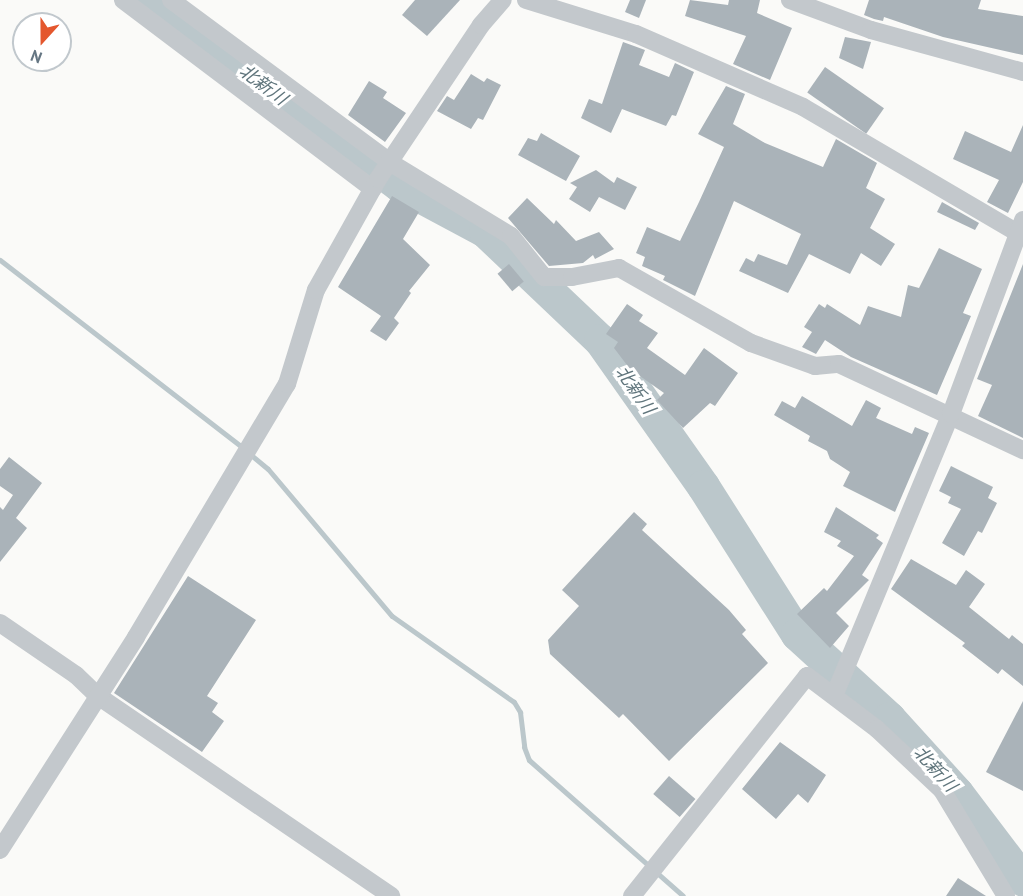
<!DOCTYPE html>
<html>
<head>
<meta charset="utf-8">
<style>
	body { margin:0 }
	#map { position:relative; width:1023px; height:896px; overflow:hidden; background:#fafaf8; font-family:"PT Sans","Noto Sans JP",sans-serif }
	div>[style] { position:absolute }
	[style*='--x'] { left:calc(var(--x)*1px); top:calc(var(--y)*1px); width:calc(var(--w)*1px); rotate:calc(var(--a)*1deg) }
	.stream>* { height:5px; margin:-2.5px; padding:0 2.5px; transform-origin:2.5px; border-radius:2.5px; background:#bbc7cb }
	.river>* { height:33px; margin:-16.5px; padding:0 16.5px; transform-origin:16.5px; border-radius:16.5px; background:#bbc7cb }
	.building>* { inset:0; background:#aab3b9; transform-origin:0 0 }
	.minor>* { height:18px; margin:-9px; padding:0 9px; transform-origin:9px; border-radius:9px; background:#c3c8cc }
	span { translate:-50% -50%; white-space:nowrap; text-align:center; line-height:1.15; -webkit-text-stroke:6px #fff; paint-order:stroke }
	.water-label { font-size:18px; color:#60757c; font-style:italic }
	.north { position:absolute; left:12px; top:12px; width:60px; height:60px; box-sizing:border-box; background:#fff; border:2px solid #c1c8cd; border-radius:50%; rotate:201deg; font-size:16px; font-weight:700; line-height:24px; text-align:center; color:#657683 }
	.north::after { content:''; display:block; margin:auto; width:21px; height:27px; background:#e4572e; clip-path:polygon(50% 0,100% 100%,50% 72%,0 100%) }
</style>
</head>
<body>
<div id="map">
	<div class="stream">
		<i style="--x:0;--y:260;--w:307;--a:37.7"></i>
		<i style="--x:250;--y:454;--w:23;--a:40"></i>
		<i style="--x:268;--y:469;--w:192;--a:49.9"></i>
		<i style="--x:392;--y:616;--w:149;--a:35.2"></i>
		<i style="--x:514;--y:702;--w:12;--a:59"></i>
		<i style="--x:520;--y:712;--w:35;--a:83"></i>
		<i style="--x:524;--y:747;--w:14;--a:69"></i>
		<i style="--x:529;--y:760;--w:205;--a:41.4"></i>
	</div>
	<div class="river">
		<i style="--x:149;--y:0;--w:311;--a:36.5"></i>
		<i style="--x:399;--y:185;--w:98;--a:28.1"></i>
		<i style="--x:485;--y:231;--w:158;--a:43.5"></i>
		<i style="--x:600;--y:340;--w:179;--a:54.8"></i>
		<i style="--x:703;--y:486;--w:175;--a:57.6"></i>
		<i style="--x:797;--y:634;--w:125;--a:42.4"></i>
		<i style="--x:889;--y:718;--w:101;--a:47.8"></i>
		<i style="--x:957;--y:793;--w:109;--a:52.8"></i>
	</div>
	<div class="building">
		<i style="clip-path:polygon(415px 0,460px 0,427px 36px,402px 15px)"></i>
		<i style="clip-path:polygon(630px 0,646px 0,639px 18px,625px 12px)"></i>
		<i style="clip-path:polygon(690px 0,728px 5px,729px 0,760px 0,757px 13px,792px 28px,770px 80px,733px 64px,746px 36px,685px 16px)"></i>
		<i style="clip-path:polygon(869px 0,981px 0,978px 9px,1023px 16px,1023px 55px,943px 37px,884px 17px,883px 21px,874px 19px,864px 15px)"></i>
		<i style="clip-path:polygon(845px 37px,871px 42px,863px 69px,839px 58px)"></i>
		<i style="clip-path:polygon(623px 42px,645px 50px,639px 65px,669px 77px,675px 63px,694px 72px,676px 116px,672px 115px,666px 126px,622px 109px,611px 133px,581px 118px,589px 99px,602px 104px)"></i>
		<i style="left:825px;top:67px;width:72px;height:31px;rotate:35deg"></i>
		<i style="clip-path:polygon(471px 74px,484px 82px,487px 78px,501px 85px,483px 120px,478px 118px,471px 129px,437px 111px,447px 96px,454px 100px)"></i>
		<i style="clip-path:polygon(369px 81px,387px 92px,383px 98px,406px 113px,385px 142px,348px 115px)"></i>
		<i style="clip-path:polygon(726px 86px,745px 94px,733px 124px,765px 143px,823px 167px,836px 139px,877px 163px,866px 188px,885px 199px,870px 228px,895px 244px,881px 266px,861px 253px,850px 274px,809px 254px,788px 293px,739px 271px,746px 258px,754px 262px,758px 254px,787px 265px,801px 234px,734px 201px,695px 296px,663px 280px,665px 276px,642px 266px,645px 257px,636px 253px,647px 227px,680px 241px,699px 202px,724px 147px,698px 134px)"></i>
		<i style="clip-path:polygon(1023px 125px,1023px 182px,1008px 213px,987px 202px,999px 180px,953px 159px,965px 131px,1011px 152px)"></i>
		<i style="clip-path:polygon(541px 133px,580px 156px,566px 181px,518px 155px,528px 138px,537px 141px)"></i>
		<i style="clip-path:polygon(596px 170px,614px 183px,617px 177px,637px 187px,625px 210px,599px 197px,590px 212px,569px 199px,577px 187px,570px 183px)"></i>
		<i style="clip-path:polygon(392px 196px,419px 212px,403px 239px,430px 265px,409px 291px,411px 293px,394px 318px,399px 323px,386px 341px,370px 331px,381px 316px,338px 287px)"></i>
		<i style="clip-path:polygon(527px 198px,554px 224px,556px 220px,576px 241px,599px 232px,614px 249px,595px 259px,593px 255px,583px 263px,549px 266px,508px 218px)"></i>
		<i style="clip-path:polygon(942px 202px,979px 223px,975px 230px,937px 212px)"></i>
		<i style="clip-path:polygon(939px 248px,982px 269px,963px 313px,971px 316px,937px 395px,851px 357px,825px 340px,816px 354px,802px 347px,812px 332px,804px 327px,819px 304px,825px 308px,827px 304px,860px 325px,868px 306px,901px 317px,908px 285px,919px 288px)"></i>
		<i style="left:509px;top:264px;width:23px;height:15px;rotate:50deg"></i>
		<i style="clip-path:polygon(1023px 264px,1023px 438px,978px 416px,992px 385px,977px 379px)"></i>
		<i style="clip-path:polygon(627px 304px,643px 315px,639px 321px,658px 333px,647px 348px,685px 375px,704px 348px,738px 373px,715px 406px,710px 403px,683px 428px,657px 400px,664px 393px,630px 369px,614px 348px,618px 342px,606px 334px)"></i>
		<i style="clip-path:polygon(802px 396px,852px 426px,866px 400px,881px 408px,876px 418px,912px 434px,915px 427px,929px 433px,895px 512px,843px 486px,850px 472px,830px 459px,827px 451px,808px 441px,810px 436px,774px 415px,782px 401px,795px 408px)"></i>
		<i style="clip-path:polygon(9px 457px,42px 483px,16px 518px,27px 528px,0 562px,0 507px,3px 510px,13px 495px,0 486px,0 469px)"></i>
		<i style="clip-path:polygon(951px 466px,993px 487px,988px 498px,997px 503px,982px 533px,978px 531px,964px 556px,942px 543px,961px 509px,948px 503px,951px 497px,939px 491px)"></i>
		<i style="clip-path:polygon(836px 507px,879px 535px,876px 538px,883px 543px,862px 575px,869px 580px,836px 613px,849px 626px,830px 648px,797px 614px,824px 588px,827px 591px,854px 556px,837px 546px,841px 541px,824px 532px)"></i>
		<i style="clip-path:polygon(634px 512px,647px 524px,642px 530px,729px 610px,746px 630px,742px 634px,768px 663px,669px 761px,623px 714px,619px 718px,550px 654px,548px 640px,579px 606px,562px 590px)"></i>
		<i style="clip-path:polygon(911px 559px,956px 585px,966px 570px,985px 584px,969px 607px,1009px 639px,1012px 635px,1023px 644px,1023px 686px,1002px 669px,998px 674px,962px 646px,965px 643px,891px 589px)"></i>
		<i style="clip-path:polygon(188px 576px,256px 620px,207px 696px,218px 703px,212px 712px,224px 721px,202px 752px,114px 693px)"></i>
		<i style="clip-path:polygon(1023px 701px,1023px 791px,986px 772px)"></i>
		<i style="clip-path:polygon(780px 742px,826px 775px,808px 803px,798px 794px,776px 819px,742px 789px)"></i>
		<i style="left:669px;top:776px;width:35px;height:24px;rotate:41deg"></i>
		<i style="clip-path:polygon(958px 878px,986px 896px,946px 896px)"></i>
	</div>
	<div class="minor">
		<i style="--x:123;--y:0;--w:313;--a:37.1"></i>
		<i style="--x:171;--y:0;--w:274;--a:36.5"></i>
		<i style="--x:391;--y:163;--w:140;--a:31.3"></i>
		<i style="--x:511;--y:236;--w:53;--a:51.2"></i>
		<i style="--x:544;--y:277;--w:28;--a:0"></i>
		<i style="--x:572;--y:277;--w:48;--a:-10.8"></i>
		<i style="--x:619;--y:268;--w:152;--a:29.6"></i>
		<i style="--x:751;--y:343;--w:68;--a:19.8"></i>
		<i style="--x:815;--y:366;--w:24;--a:-5"></i>
		<i style="--x:839;--y:364;--w:203;--a:25.1"></i>
		<i style="--x:526;--y:0;--w:115;--a:17.2"></i>
		<i style="--x:636;--y:34;--w:182;--a:23.6"></i>
		<i style="--x:803;--y:107;--w:255;--a:30.4"></i>
		<i style="--x:790;--y:0;--w:86;--a:20.3"></i>
		<i style="--x:871;--y:30;--w:158;--a:15.4"></i>
		<i style="--x:0;--y:623;--w:92;--a:34.4"></i>
		<i style="--x:76;--y:675;--w:30;--a:44"></i>
		<i style="--x:98;--y:696;--w:355;--a:34.3"></i>
		<i style="--x:834;--y:696;--w:305;--a:-67.5"></i>
		<i style="--x:951;--y:414;--w:207;--a:-69.6"></i>
		<i style="--x:0;--y:850;--w:253;--a:-57.4"></i>
		<i style="--x:136;--y:637;--w:295;--a:-59.2"></i>
		<i style="--x:287;--y:384;--w:98;--a:-72.9"></i>
		<i style="--x:316;--y:290;--w:127;--a:-60.8"></i>
		<i style="--x:378;--y:179;--w:185;--a:-56.2"></i>
		<i style="--x:481;--y:25;--w:33;--a:-49"></i>
		<i style="--x:632;--y:896;--w:281;--a:-51.5"></i>
		<i style="--x:807;--y:676;--w:88;--a:37.1"></i>
		<i style="--x:877;--y:729;--w:89;--a:43.2"></i>
		<i style="--x:942;--y:790;--w:124;--a:58.9"></i>
	</div>
	<div class="water-label">
		<span style="left:263px;top:85px;rotate:37deg">北新川</span>
		<span style="left:635px;top:390px;rotate:55deg">北新川</span>
		<span style="left:935px;top:769px;rotate:48deg">北新川</span>
	</div>
	<div class="north">N</div>
</div>
</body>
</html>
